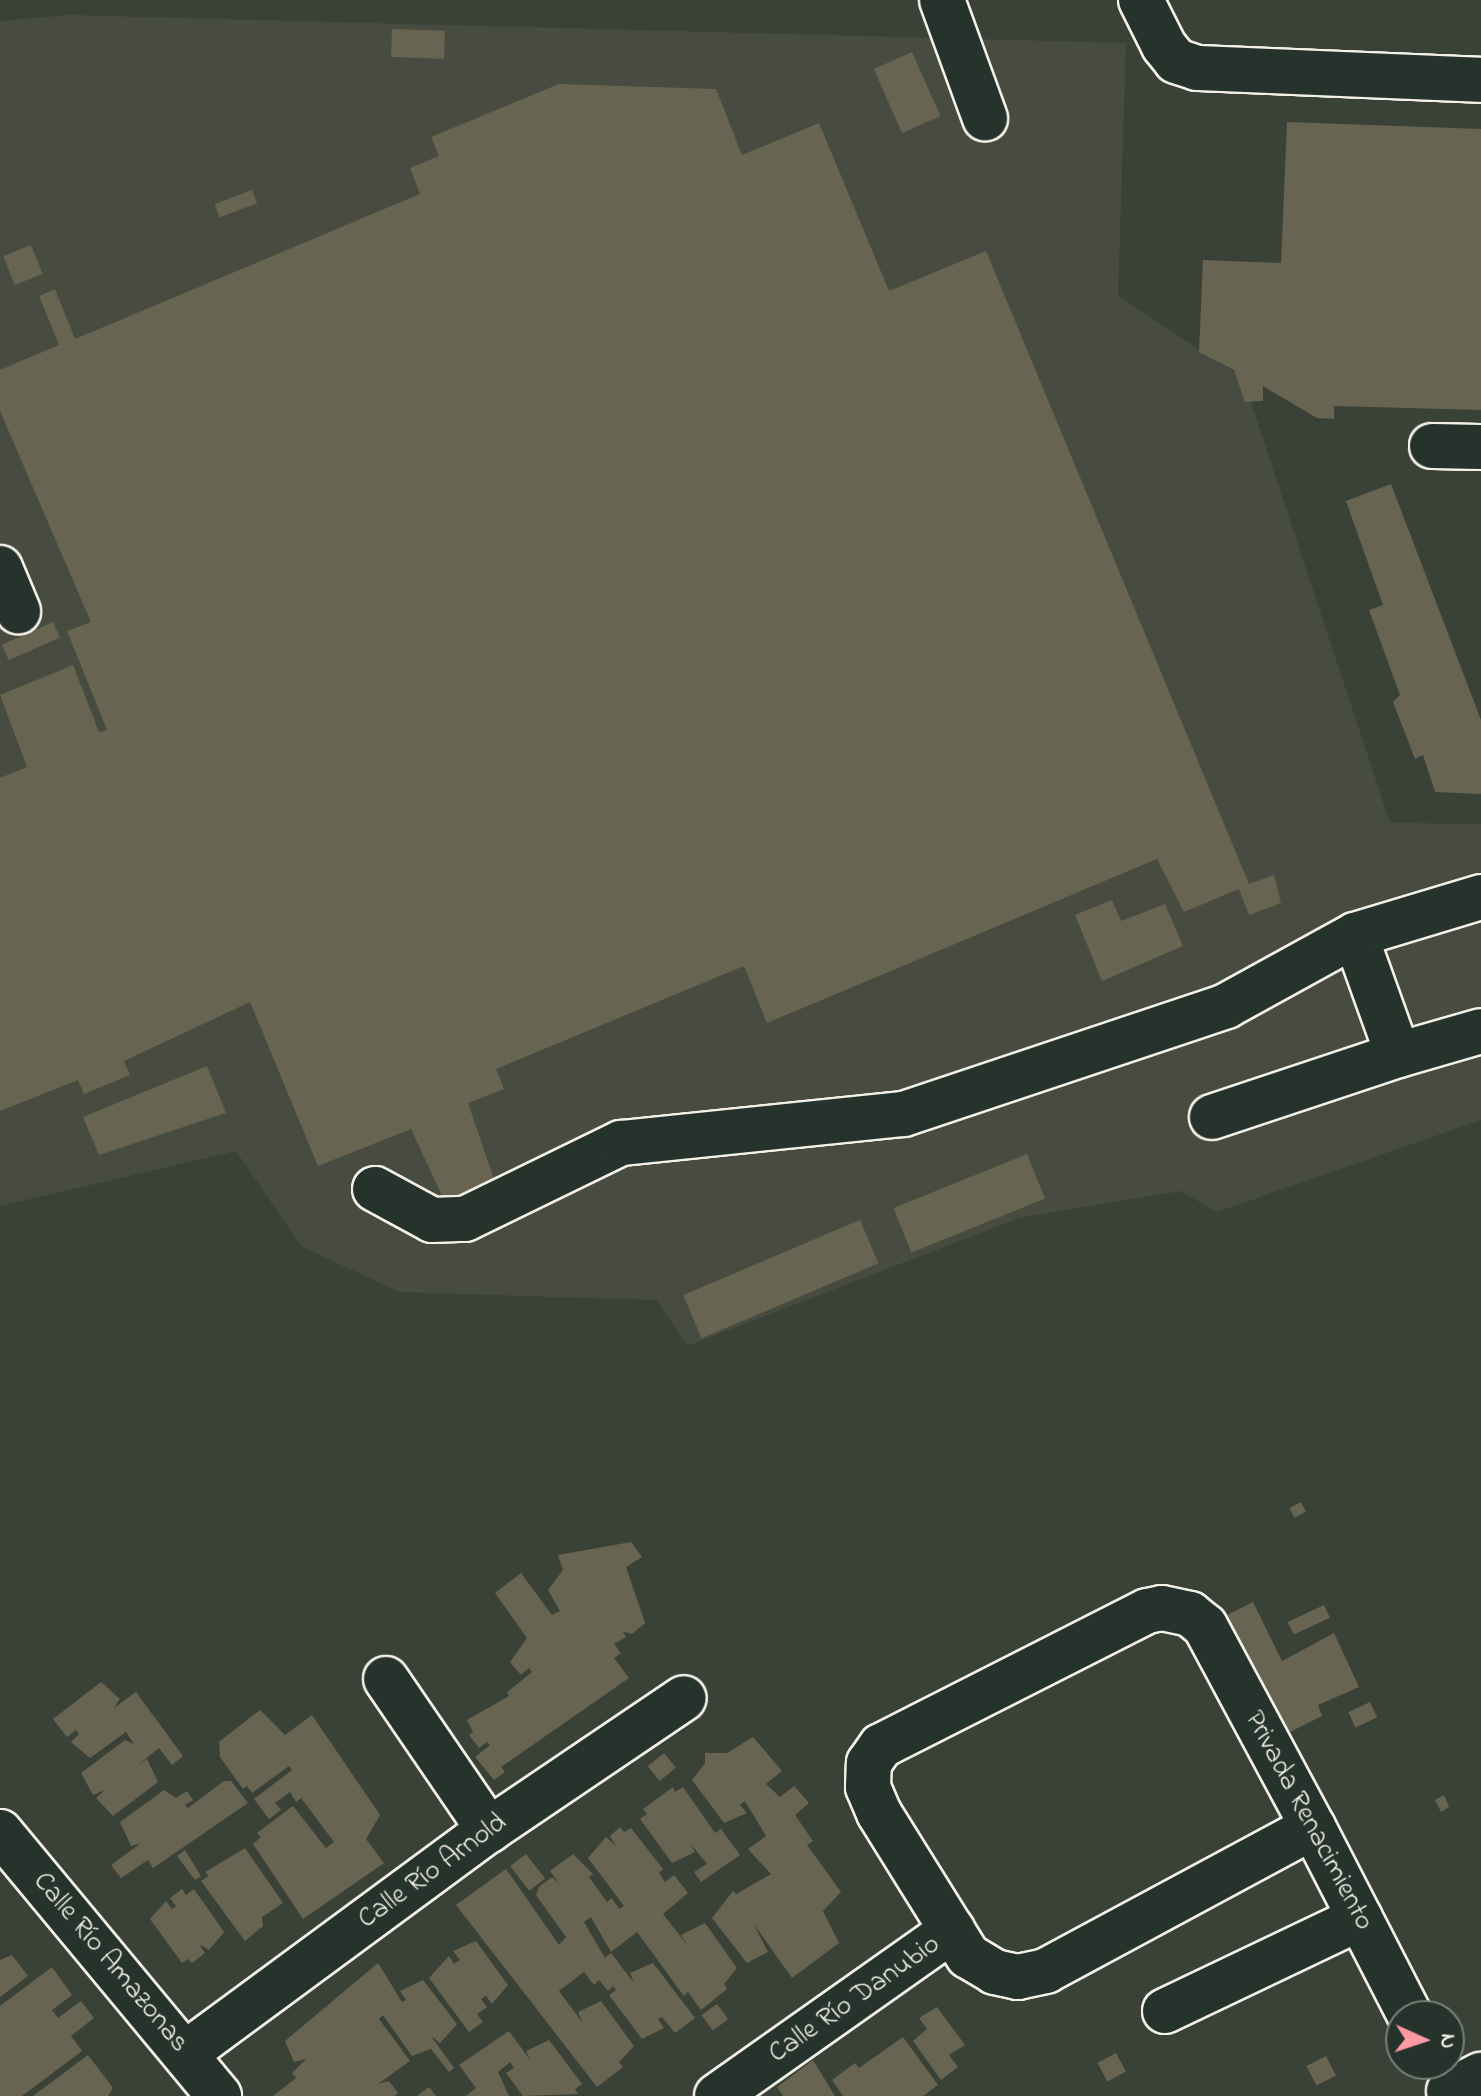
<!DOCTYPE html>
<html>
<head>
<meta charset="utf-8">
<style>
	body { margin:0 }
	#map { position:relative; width:1481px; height:2096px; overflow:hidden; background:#3a4238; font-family:"Indie Flower",sans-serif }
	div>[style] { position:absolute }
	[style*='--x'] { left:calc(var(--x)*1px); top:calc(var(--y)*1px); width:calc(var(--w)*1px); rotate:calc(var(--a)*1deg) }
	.built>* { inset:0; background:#484c40 }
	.building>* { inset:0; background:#676451; transform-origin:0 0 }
	.roads { filter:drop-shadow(2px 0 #f4f1e8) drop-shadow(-2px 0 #f4f1e8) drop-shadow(0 2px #f4f1e8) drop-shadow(0 -2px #f4f1e8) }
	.minor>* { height:44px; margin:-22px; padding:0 22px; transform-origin:22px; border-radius:22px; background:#26332d }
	span { translate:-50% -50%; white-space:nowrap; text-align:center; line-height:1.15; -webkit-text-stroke:6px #26332d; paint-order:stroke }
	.street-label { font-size:28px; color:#f4f1e8 }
	.north { position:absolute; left:1385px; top:2000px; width:80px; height:80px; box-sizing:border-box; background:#26332d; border:2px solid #787f78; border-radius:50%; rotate:93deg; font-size:22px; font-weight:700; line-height:32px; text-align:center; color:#f4f1e8 }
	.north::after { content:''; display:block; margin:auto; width:28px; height:36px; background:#ff9aa2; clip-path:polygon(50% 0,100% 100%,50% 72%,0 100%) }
</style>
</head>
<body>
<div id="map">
	<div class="built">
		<i style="clip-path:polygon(70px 15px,1126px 43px,1118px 296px,1243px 378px,1390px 823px,1481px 824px,1481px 1120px,1217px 1212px,1181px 1191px,1019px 1218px,687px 1346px,657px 1300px,399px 1292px,301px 1246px,236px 1151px,0 1206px,0 21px)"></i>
	</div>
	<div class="building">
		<i style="left:392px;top:29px;width:53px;height:28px;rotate:2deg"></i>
		<i style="left:912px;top:52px;width:70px;height:42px;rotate:66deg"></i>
		<i style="clip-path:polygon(559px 84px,716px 89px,742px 155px,819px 123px,889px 291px,986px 251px,1249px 884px,1274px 875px,1281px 903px,1249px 915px,1239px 889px,1184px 912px,1157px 859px,767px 1023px,744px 966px,496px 1069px,504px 1089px,468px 1103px,499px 1194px,450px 1213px,411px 1129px,318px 1166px,250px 1002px,124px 1061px,130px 1075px,84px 1094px,78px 1080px,0 1111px,0 778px,27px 767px,0 695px,73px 665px,99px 732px,107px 730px,67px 631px,91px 622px,0 411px,0 370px,59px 345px,39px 296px,55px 289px,75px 339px,420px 194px,410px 168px,439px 156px,431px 137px)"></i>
		<i style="clip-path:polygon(1287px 122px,1481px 129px,1481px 410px,1334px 406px,1334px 419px,1317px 418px,1263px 386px,1263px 401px,1245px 402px,1234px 370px,1199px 352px,1203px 260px,1281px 263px)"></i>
		<i style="left:252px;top:190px;width:14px;height:40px;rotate:69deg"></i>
		<i style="left:31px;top:245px;width:31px;height:30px;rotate:68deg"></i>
		<i style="clip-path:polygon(1391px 484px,1481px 720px,1481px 794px,1435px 792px,1423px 755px,1415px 759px,1393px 702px,1400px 695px,1369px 610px,1383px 605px,1346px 501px)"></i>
		<i style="left:53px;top:622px;width:17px;height:56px;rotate:66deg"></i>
		<i style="clip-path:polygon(1112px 900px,1121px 921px,1165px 904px,1183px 946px,1102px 981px,1075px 915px)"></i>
		<i style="clip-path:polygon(207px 1066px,226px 1113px,99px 1155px,83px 1117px)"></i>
		<i style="left:1027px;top:1154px;width:48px;height:144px;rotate:68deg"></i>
		<i style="left:860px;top:1220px;width:47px;height:192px;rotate:67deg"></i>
		<i style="left:1301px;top:1502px;width:11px;height:13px;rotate:63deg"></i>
		<i style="clip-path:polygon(631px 1542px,642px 1557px,626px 1567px,645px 1623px,632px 1634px,623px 1632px,626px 1637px,614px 1644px,621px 1653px,614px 1658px,629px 1678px,501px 1767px,505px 1772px,494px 1780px,475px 1757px,490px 1745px,487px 1742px,479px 1748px,469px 1735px,473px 1732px,467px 1720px,509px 1696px,507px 1692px,532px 1672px,529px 1668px,521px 1675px,510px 1662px,527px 1638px,495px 1593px,521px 1573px,552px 1615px,560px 1611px,548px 1590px,563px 1570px,558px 1555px)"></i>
		<i style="clip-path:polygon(1253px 1602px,1282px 1661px,1334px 1633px,1359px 1687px,1318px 1705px,1322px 1716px,1286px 1734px,1223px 1617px)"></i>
		<i style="left:1324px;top:1605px;width:14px;height:40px;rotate:65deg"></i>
		<i style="clip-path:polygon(101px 1682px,120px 1699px,114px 1708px,136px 1692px,183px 1756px,172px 1765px,159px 1748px,138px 1765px,147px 1759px,158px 1782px,113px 1816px,96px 1798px,105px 1790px,93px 1795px,81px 1773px,125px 1740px,134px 1744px,126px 1732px,90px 1758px,71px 1742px,79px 1734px,76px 1730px,67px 1737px,53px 1719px)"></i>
		<i style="left:1370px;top:1702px;width:17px;height:24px;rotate:65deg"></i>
		<i style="clip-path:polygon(260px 1710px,285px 1735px,312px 1715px,380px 1815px,366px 1839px,384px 1863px,303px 1919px,253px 1844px,261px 1837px,257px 1833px,293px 1806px,326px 1848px,334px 1842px,301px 1798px,296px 1802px,290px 1792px,275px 1803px,281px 1810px,269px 1819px,254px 1799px,292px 1770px,289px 1766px,252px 1793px,247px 1786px,243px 1789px,220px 1757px,219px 1742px)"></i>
		<i style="clip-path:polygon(753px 1737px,782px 1771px,766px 1784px,780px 1797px,794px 1786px,809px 1803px,795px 1815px,813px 1841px,807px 1845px,841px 1892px,823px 1911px,839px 1943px,792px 1978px,753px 1923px,768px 1952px,747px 1963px,712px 1918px,733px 1891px,736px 1894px,771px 1874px,748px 1849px,766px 1836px,745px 1801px,740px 1805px,747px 1813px,724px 1823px,692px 1780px,705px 1763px,705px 1753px,727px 1753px)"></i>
		<i style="left:664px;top:1753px;width:19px;height:21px;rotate:51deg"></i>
		<i style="clip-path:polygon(224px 1781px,231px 1781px,248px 1803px,153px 1868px,148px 1860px,121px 1878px,111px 1865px,141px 1843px,131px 1846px,120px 1822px,164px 1790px,176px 1798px,187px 1791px,193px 1800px,185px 1805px,188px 1808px)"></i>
		<i style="clip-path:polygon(673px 1787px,675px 1792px,683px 1787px,715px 1833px,721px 1829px,740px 1855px,701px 1882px,694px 1872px,707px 1864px,690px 1843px,695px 1852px,672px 1863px,640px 1819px,647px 1814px,643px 1809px)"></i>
		<i style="clip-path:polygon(1444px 1795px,1449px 1807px,1441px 1812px,1435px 1800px)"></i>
		<i style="clip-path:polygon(620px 1827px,624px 1832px,631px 1828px,663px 1869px,659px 1873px,665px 1882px,674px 1875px,688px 1893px,663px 1914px,687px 1945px,681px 1935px,705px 1923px,737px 1968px,724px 1984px,727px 1989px,701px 2010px,688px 1992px,684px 1996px,637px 1932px,611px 1952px,591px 1917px,584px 1922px,605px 1958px,611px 1953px,634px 1983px,630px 1973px,653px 1963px,695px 2018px,675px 2033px,662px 2017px,658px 2019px,664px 2028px,642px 2039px,609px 1995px,616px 1990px,613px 1986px,608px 1991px,599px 1980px,594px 1985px,584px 1972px,559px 1991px,582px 2022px,578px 2012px,601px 2001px,634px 2046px,619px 2062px,623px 2067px,597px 2087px,456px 1905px,506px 1869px,559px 1945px,566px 1937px,536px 1895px,539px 1887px,552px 1877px,560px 1885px,550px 1871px,573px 1854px,593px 1874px,589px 1877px,607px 1902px,612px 1898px,619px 1909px,624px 1906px,588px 1858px,606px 1837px,616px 1846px,610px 1836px)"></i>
		<i style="clip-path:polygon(245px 1848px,283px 1903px,262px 1917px,263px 1926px,245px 1941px,201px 1881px,209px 1876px,205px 1872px)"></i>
		<i style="clip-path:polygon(185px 1850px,201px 1876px,195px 1880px,177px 1856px)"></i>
		<i style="left:526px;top:1854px;width:31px;height:20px;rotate:52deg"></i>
		<i style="clip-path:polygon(182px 1889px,186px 1895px,194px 1889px,224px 1932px,209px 1950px,199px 1944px,205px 1953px,192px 1963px,188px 1959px,182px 1963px,150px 1919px,166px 1901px,172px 1909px,176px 1906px,170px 1898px)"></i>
		<i style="clip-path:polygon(476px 1941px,508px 1985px,492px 2004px,486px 1996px,481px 1999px,487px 2007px,477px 2014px,483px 2022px,469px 2032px,429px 1978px,449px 1956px,454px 1964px,460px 1960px,453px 1951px)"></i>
		<i style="clip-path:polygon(12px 1955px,28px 1976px,0 1997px,0 1960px)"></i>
		<i style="clip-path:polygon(378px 1963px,402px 2002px,406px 2000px,400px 1991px,423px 1980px,457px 2024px,440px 2043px,431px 2036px,454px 2068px,449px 2072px,431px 2049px,412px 2056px,383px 2015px,379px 2019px,410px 2061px,378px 2084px,389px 2081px,398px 2093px,395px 2096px,273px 2096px,296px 2078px,292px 2073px,306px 2059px,294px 2062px,285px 2041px)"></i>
		<i style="clip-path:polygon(52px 1967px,72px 1995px,52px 2010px,58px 2018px,81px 2001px,94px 2018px,71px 2036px,82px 2051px,22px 2096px,0 2096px,0 2006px)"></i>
		<i style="left:717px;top:2004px;width:19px;height:19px;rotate:54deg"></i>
		<i style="clip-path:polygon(937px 2007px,965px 2045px,949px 2055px,958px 2067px,941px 2080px,913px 2041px,927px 2029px,919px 2018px)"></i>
		<i style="clip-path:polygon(509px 2031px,530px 2060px,526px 2051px,549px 2040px,582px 2084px,575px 2089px,578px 2094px,523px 2096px,506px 2073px,514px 2068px,510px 2062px,498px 2072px,509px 2096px,466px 2096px,476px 2088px,459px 2065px)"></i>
		<i style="clip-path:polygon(903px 2037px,938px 2085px,923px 2096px,843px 2096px,832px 2080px,855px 2063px,859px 2068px)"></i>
		<i style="left:1116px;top:2053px;width:21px;height:21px;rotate:62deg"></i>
		<i style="clip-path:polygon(88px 2055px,113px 2088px,108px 2096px,33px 2096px)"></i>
		<i style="left:1326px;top:2056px;width:22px;height:22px;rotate:63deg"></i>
		<i style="clip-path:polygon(813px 2060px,835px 2096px,783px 2096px,777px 2087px)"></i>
		<i style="clip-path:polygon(429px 2087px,436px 2096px,417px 2096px)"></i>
	</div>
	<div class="roads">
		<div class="minor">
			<i style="--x:942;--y:0;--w:126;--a:70"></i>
			<i style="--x:1141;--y:0;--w:51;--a:63.4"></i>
			<i style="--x:1164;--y:46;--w:19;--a:51"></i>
			<i style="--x:1176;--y:61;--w:22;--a:18"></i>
			<i style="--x:1197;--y:68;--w:284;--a:2.4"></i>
			<i style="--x:1432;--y:446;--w:49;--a:1.2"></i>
			<i style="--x:0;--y:568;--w:47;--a:67.3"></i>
			<i style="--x:1481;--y:897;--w:132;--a:163.2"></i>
			<i style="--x:1355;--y:935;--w:127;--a:70.3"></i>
			<i style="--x:1398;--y:1055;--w:86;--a:-16.1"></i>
			<i style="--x:1212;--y:1117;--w:196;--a:-18.4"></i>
			<i style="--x:375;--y:1189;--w:65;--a:28.5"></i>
			<i style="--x:432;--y:1220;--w:33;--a:-2"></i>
			<i style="--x:465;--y:1219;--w:174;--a:-26"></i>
			<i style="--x:621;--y:1143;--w:284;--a:-5.9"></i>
			<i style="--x:904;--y:1114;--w:340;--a:-18.5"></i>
			<i style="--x:1226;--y:1006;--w:147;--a:-28.8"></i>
			<i style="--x:386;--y:1679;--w:183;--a:55.7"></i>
			<i style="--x:1313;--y:1827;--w:303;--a:151.7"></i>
			<i style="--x:1046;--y:1971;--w:29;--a:168"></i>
			<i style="--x:1018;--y:1977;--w:24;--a:-168"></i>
			<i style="--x:995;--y:1972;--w:31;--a:-149"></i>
			<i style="--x:968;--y:1956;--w:168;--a:-121.9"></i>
			<i style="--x:879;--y:1813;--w:28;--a:-113"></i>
			<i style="--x:868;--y:1787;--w:24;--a:-88"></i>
			<i style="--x:869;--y:1763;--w:21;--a:-55"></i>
			<i style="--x:881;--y:1746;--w:298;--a:-26.9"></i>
			<i style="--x:1147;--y:1611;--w:15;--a:-11"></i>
			<i style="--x:1162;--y:1608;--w:29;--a:12"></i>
			<i style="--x:1190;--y:1614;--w:19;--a:39"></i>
			<i style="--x:1205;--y:1626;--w:228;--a:61.8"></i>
			<i style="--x:1313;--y:1827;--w:212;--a:62.8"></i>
			<i style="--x:0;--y:1832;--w:343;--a:50.3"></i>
			<i style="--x:1165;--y:2011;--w:216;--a:-25.5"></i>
			<i style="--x:186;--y:2053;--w:376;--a:-36.4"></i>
			<i style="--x:489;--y:1830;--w:235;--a:-34.1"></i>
			<i style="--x:1449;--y:2091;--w:36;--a:-27"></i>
			<i style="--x:717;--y:2096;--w:288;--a:-35.2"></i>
		</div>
	</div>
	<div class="street-label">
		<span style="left:1308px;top:1821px;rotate:62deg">Privada Renacimiento</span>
		<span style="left:433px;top:1872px;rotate:-36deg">Calle Río Arnold</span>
		<span style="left:110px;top:1963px;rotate:50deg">Calle Río Amazonas</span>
		<span style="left:855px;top:2000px;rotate:-35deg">Calle Río Danubio</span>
	</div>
	<div class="north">N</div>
</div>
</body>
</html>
